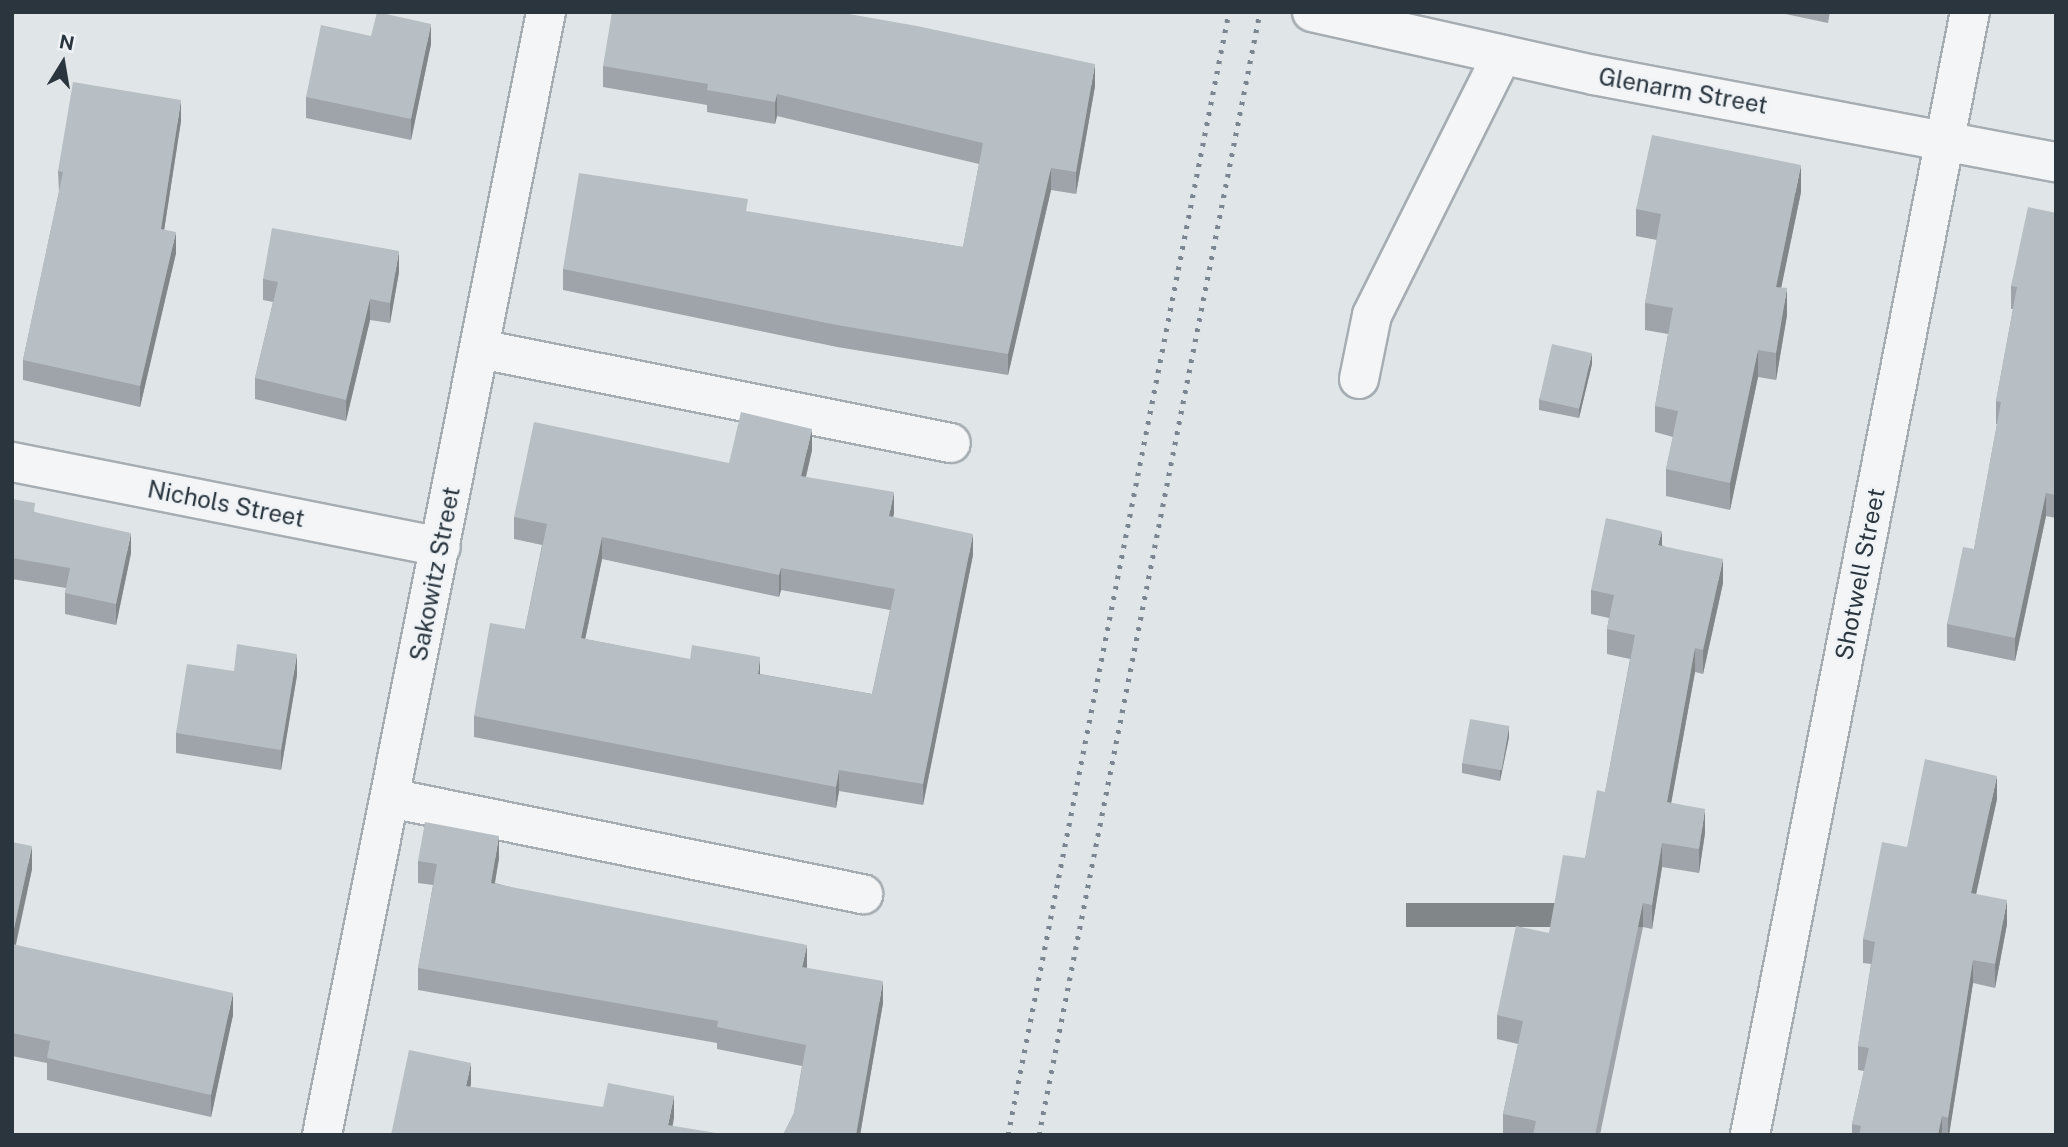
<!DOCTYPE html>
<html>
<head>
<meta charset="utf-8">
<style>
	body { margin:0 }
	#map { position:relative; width:2068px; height:1147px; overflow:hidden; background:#e0e5e8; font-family:"Public Sans",sans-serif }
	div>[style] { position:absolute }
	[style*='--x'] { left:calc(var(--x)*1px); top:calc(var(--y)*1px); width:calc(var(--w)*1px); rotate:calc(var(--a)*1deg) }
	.roads { filter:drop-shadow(2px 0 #a6adb2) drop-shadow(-2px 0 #a6adb2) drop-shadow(0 2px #a6adb2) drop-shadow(0 -2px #a6adb2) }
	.minor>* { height:38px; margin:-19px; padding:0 19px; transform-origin:19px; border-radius:19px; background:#f3f5f7 }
	.rail>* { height:5px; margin-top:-2.5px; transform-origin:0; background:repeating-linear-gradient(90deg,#7b8690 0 3.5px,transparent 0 10.5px) }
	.wall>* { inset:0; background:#9ea4a9 }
	.shaded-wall>* { inset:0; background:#818689; transform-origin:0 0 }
	.building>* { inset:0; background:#b8bfc4; transform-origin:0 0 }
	span { translate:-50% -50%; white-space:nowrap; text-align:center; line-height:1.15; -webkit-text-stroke:5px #f0f3f6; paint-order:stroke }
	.street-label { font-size:24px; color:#2a353e }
	.frame { position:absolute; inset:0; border:14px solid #2a353e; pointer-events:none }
	.north { position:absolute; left:28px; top:28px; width:70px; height:70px; -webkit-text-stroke:5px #f0f3f6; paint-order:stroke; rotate:11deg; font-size:19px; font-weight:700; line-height:28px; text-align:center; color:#2a353e }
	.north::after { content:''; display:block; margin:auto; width:24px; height:32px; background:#2a353e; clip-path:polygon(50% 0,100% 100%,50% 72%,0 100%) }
</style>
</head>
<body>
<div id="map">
	<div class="roads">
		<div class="minor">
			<i style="--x:1312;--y:12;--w:289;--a:12.6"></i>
			<i style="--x:1594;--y:75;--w:470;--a:10.7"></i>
			<i style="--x:480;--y:349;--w:480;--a:11.3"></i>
			<i style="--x:1359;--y:379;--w:65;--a:-78.5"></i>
			<i style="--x:1372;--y:315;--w:291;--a:-63.4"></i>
			<i style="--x:12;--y:462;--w:437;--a:11.2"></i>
			<i style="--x:390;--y:798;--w:483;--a:11.5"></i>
			<i style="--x:322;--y:1135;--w:1145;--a:-78.72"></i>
			<i style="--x:1750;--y:1135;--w:1144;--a:-78.92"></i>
		</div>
	</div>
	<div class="rail">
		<i style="--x:1008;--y:1135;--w:1145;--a:-78.87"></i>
		<i style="--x:1039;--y:1135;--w:1145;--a:-78.87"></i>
	</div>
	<div class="wall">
		<i style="clip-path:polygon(1776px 12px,1830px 12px,1828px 23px)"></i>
		<i style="clip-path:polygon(371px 36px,431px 44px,411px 140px,306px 118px,306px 97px)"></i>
		<i style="clip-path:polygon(603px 66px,1095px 86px,1076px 194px,1051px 190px,1008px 375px,837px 347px,563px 290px,563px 269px,748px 212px,963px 247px,979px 164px,777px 116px,775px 124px,707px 112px,707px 105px,603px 87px)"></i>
		<i style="clip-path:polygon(181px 121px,164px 230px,176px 253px,140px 407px,23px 380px,23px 360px,59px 192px,58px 171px)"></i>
		<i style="clip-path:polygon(1801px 192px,1781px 287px,1787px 315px,1776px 380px,1758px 377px,1730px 510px,1666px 496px,1666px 469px,1673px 437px,1655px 432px,1655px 406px,1668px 334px,1645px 330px,1645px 303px,1657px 240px,1636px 236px,1636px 209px)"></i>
		<i style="clip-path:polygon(2056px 213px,2056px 518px,2046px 516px,2015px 661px,1947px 647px,1947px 624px,1974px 549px,1997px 424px,1996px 424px,1996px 401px,2013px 309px,2011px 309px,2011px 286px)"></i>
		<i style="clip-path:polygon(399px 272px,390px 323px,370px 320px,346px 421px,255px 399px,255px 378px,273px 302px,263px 300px,263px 279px)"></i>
		<i style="clip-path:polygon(1592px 364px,1579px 418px,1539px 410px,1539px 399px)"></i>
		<i style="clip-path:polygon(evenodd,812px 450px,806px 477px,894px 513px,893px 517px,973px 555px,923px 805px,839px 791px,836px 808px,474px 737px,474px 716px,525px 629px,542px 545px,514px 539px,514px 517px,729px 463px,812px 450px,602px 559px,779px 597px,781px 590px,890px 610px,872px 694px,760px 674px,585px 639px,602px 559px)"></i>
		<i style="clip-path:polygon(12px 499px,35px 512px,131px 553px,116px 625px,65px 614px,65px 593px,66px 588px,12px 579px)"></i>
		<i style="clip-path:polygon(1662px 545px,1723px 583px,1703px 674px,1695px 672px,1671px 803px,1705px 833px,1699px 873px,1662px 867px,1652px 929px,1643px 927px,1600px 1135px,1503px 1135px,1503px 1114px,1518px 1044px,1497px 1039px,1497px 1015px,1549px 933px,1585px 858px,1605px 792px,1630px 659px,1607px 654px,1607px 629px,1609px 618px,1591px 614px,1591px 590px)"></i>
		<i style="clip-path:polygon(234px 671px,297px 675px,281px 770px,176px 753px,176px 733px)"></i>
		<i style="clip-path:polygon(1509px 737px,1500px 781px,1462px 773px,1462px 763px)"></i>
		<i style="clip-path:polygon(1997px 799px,1976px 894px,2007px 924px,1995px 988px,1973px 983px,1949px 1135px,1852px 1135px,1852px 1124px,1864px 1071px,1858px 1070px,1858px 1046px,1871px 964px,1863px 963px,1863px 939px,1907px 847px)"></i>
		<i style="clip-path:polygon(12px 842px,32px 869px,16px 945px,233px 1015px,211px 1117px,47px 1080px,47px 1063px,12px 1056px)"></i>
		<i style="clip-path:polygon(499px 858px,495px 883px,807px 968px,883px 1003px,860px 1135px,783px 1135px,794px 1113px,802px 1066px,717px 1049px,717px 1043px,418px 990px,418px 968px,433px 885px,418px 883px,418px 861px)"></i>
	</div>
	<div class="shaded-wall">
		<i style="clip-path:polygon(431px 24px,431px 44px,411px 140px,411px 119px)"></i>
		<i style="clip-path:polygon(1095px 64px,1095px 86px,1076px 194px,1076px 172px)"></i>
		<i style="clip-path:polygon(777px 94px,777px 116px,775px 124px,775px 102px)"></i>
		<i style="clip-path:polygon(181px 100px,181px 121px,161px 250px,161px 229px)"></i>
		<i style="clip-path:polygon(1801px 165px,1801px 192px,1776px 313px,1776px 287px)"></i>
		<i style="clip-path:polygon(1051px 168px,1051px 190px,1008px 375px,1008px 354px)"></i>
		<i style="clip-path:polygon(176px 232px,176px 253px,140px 407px,140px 386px)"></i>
		<i style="clip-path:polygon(399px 251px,399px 272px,390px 323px,390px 303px)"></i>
		<i style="clip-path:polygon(1787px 288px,1787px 315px,1776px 380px,1776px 353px)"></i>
		<i style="clip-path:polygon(370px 299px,370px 320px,346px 421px,346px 400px)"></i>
		<i style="clip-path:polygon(1758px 350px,1758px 377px,1730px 510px,1730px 483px)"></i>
		<i style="clip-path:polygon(1592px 353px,1592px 364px,1579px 418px,1579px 408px)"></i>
		<i style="clip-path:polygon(812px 429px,812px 450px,801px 497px,801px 476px)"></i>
		<i style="clip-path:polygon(894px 492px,894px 513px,889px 538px,889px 516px)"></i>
		<i style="clip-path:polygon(2046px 493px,2046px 516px,2015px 661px,2015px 638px)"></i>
		<i style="clip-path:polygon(1662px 531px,1662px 555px,1658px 545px)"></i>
		<i style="clip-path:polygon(131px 533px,131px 553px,116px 625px,116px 604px)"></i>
		<i style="clip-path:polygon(973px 534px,973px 555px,923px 805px,923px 784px)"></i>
		<i style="clip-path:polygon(602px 537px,602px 559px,581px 659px,581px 638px)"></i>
		<i style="clip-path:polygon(1723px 559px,1723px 583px,1703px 674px,1703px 650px)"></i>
		<i style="clip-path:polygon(781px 568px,781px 590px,779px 597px,779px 575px)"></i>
		<i style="clip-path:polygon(1695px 648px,1695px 672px,1667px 826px,1667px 802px)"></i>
		<i style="clip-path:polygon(297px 654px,297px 675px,281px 770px,281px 750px)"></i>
		<i style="clip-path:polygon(760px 657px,760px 678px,758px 674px)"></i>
		<i style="clip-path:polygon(1509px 726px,1509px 737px,1500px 781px,1500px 770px)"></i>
		<i style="clip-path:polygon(839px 770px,839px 791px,836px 808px,836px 787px)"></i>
		<i style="clip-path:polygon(1997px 776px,1997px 799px,1971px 917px,1971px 893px)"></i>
		<i style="clip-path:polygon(1705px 809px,1705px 833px,1699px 873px,1699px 849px)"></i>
		<i style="clip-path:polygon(499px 836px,499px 858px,491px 904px,491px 883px)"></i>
		<i style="clip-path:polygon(1662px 843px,1662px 867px,1652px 929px,1652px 905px)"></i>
		<i style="clip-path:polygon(32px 846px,32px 869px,12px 961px,12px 938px)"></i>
		<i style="clip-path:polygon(2007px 900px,2007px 924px,1995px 988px,1995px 964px)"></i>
		<i style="left:1643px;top:903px;width:24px;height:237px;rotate:90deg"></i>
		<i style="clip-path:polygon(807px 945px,807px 967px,802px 989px,802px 967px)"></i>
		<i style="clip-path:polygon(1973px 960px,1973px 983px,1949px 1135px,1948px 1135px,1948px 1118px)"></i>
		<i style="clip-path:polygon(883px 981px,883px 1003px,860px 1135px,856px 1135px)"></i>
		<i style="clip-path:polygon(233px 993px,233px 1015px,211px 1117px,211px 1095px)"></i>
		<i style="clip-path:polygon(471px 1063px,471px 1084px,466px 1108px,466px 1086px)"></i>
		<i style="clip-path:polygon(674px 1096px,674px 1118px,671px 1135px,668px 1125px)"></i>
		<i style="clip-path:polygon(1942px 1116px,1942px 1135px,1938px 1135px)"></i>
	</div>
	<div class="building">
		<i style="clip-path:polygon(377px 12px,431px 24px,411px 119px,306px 97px,321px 25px,371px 36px)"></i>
		<i style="clip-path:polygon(612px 12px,838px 12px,917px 26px,1095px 64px,1076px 172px,1051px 168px,1008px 354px,837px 325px,563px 269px,579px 173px,748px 199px,746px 211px,963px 247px,983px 143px,777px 94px,775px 102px,707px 90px,708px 84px,603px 66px)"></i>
		<i style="clip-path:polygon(73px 82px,181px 100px,161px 229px,176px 232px,140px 386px,23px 360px,63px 172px,58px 171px)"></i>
		<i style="clip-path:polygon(1652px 135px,1801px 165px,1776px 287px,1787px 288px,1776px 353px,1758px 350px,1730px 483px,1666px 469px,1678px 411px,1655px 406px,1673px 308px,1645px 303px,1661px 214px,1636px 209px)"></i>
		<i style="clip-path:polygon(2028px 207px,2056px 213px,2056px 495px,2046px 493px,2015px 638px,1947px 624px,1963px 547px,1974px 549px,2001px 402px,1996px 401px,2017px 287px,2011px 286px)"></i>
		<i style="clip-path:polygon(272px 228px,399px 251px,390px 303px,370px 299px,346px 400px,255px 378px,278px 282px,263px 279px)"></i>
		<i style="left:1552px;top:344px;width:41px;height:57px;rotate:13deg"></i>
		<i style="clip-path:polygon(evenodd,741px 412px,812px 429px,801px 476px,894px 492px,889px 516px,973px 534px,923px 784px,839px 770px,836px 787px,474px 716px,490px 623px,525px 629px,547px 524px,514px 517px,534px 422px,729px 463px,741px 412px,602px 537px,779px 575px,781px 568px,895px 589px,872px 694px,758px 674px,760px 657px,692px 645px,690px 659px,581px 638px,602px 537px)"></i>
		<i style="clip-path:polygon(12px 499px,35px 503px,34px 512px,131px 533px,116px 604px,65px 593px,70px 568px,12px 558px)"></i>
		<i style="clip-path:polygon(1606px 518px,1662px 531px,1658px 545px,1723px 559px,1703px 650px,1695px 648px,1667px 802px,1705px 809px,1699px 849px,1662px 843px,1652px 905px,1643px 903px,1595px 1135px,1533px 1135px,1536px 1121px,1503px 1114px,1523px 1021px,1497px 1015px,1516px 926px,1549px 933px,1563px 855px,1585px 858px,1597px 790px,1605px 792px,1635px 635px,1607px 629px,1614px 595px,1591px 590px)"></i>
		<i style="clip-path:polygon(237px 644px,297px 654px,281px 750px,176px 733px,187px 664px,234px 671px)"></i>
		<i style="left:1470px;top:719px;width:40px;height:45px;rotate:10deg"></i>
		<i style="clip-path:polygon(1925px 759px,1997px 776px,1971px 893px,2007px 900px,1995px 964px,1973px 960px,1948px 1118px,1942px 1116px,1938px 1135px,1859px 1135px,1861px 1126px,1852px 1124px,1869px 1048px,1858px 1046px,1875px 942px,1863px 939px,1882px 842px,1907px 847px)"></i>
		<i style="clip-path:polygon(425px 822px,499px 836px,491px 883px,807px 945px,802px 967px,883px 981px,856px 1135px,783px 1135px,794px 1113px,806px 1045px,717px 1027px,718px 1021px,418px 968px,437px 864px,418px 861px)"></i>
		<i style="clip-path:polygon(12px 842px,32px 846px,12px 938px)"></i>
		<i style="clip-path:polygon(12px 944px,233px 993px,211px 1095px,47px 1058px,50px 1041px,12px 1033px)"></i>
		<i style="clip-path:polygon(409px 1050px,471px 1063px,466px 1086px,603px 1107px,608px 1083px,674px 1096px,668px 1125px,728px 1135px,391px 1135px)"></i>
	</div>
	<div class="street-label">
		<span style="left:1683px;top:91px;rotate:10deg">Glenarm Street</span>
		<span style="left:226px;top:504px;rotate:11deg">Nichols Street</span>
		<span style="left:435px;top:574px;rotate:-79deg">Sakowitz Street</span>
		<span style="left:1860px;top:574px;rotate:-79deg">Shotwell Street</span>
	</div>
	<div class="frame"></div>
	<div class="north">N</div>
</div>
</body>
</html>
